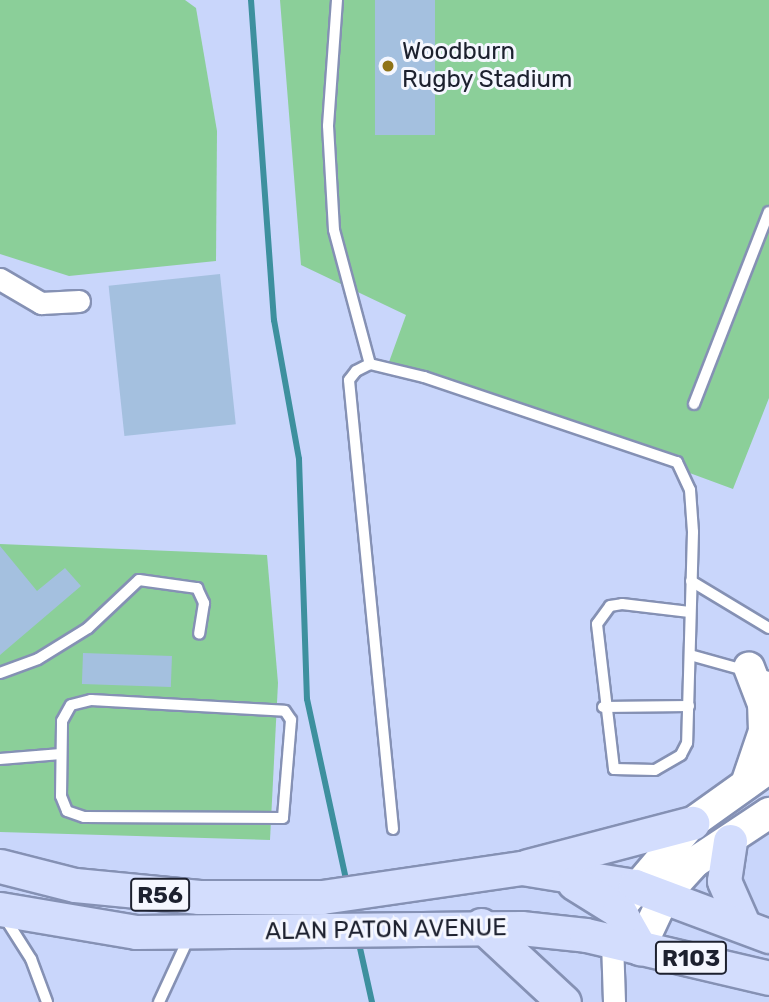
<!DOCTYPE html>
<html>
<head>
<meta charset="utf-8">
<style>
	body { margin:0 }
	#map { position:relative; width:769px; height:1002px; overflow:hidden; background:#c9d6fb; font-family:Rubik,sans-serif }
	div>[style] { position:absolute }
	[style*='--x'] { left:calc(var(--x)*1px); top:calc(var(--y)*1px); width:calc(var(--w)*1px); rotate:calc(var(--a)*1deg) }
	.green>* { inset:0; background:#8bcf99 }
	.stream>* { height:6px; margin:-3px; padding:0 3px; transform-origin:3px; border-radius:3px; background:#3d909e }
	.building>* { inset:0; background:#a4c0df; transform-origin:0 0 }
	.roads { filter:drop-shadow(2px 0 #8591b4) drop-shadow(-2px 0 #8591b4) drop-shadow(0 2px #8591b4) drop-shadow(0 -2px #8591b4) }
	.lane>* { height:10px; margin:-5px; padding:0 5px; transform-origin:5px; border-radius:5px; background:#fff }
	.street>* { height:21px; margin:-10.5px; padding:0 10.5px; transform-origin:10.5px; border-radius:10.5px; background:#fff }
	.secondary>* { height:30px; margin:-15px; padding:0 15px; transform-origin:15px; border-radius:15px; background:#fff }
	.primary>* { height:33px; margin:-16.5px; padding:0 16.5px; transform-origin:16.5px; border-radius:16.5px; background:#d3ddfd }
	.dots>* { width:19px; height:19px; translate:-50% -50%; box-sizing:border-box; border:4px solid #f5f7ff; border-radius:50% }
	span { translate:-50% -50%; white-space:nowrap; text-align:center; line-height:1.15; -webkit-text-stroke:6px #f5f7ff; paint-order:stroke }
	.shield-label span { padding:2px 5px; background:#f5f7ff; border:2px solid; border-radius:5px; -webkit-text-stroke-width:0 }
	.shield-label { font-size:23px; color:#1d212f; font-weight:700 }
	.poi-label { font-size:24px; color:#1d212f }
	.left { translate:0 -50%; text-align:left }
	.street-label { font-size:24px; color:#1d212f }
</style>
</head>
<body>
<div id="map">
	<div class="green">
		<i style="clip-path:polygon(0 0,185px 0,196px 8px,217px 131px,216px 261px,69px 276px,0 254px)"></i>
		<i style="clip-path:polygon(280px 0,769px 0,769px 398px,733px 489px,389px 362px,406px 315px,301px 265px)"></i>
		<i style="clip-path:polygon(0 544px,267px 555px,278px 683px,270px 840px,0 832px)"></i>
	</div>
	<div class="stream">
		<i style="--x:251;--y:0;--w:321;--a:85.9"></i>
		<i style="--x:274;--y:320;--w:141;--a:79.8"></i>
		<i style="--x:299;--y:459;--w:240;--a:88.1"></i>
		<i style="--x:307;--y:699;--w:189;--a:77.8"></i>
		<i style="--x:358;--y:939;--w:65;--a:77.5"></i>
	</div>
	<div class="building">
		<i style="left:375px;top:0;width:60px;height:135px"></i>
		<i style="left:220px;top:274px;width:151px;height:112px;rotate:84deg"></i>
		<i style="clip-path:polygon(0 546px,37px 591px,65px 568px,81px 586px,0 655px)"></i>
		<i style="left:83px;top:653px;width:89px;height:31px;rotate:2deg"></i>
	</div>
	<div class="roads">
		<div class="lane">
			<i style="--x:337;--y:0;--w:126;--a:94.1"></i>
			<i style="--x:328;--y:126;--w:104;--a:86.7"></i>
			<i style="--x:334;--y:230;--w:139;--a:75"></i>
			<i style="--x:694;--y:404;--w:206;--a:-68.7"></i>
			<i style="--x:691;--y:581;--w:91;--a:31.1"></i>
			<i style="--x:690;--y:655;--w:82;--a:15.6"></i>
			<i style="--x:0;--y:673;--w:40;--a:-20.2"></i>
			<i style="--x:38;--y:659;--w:59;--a:-31.8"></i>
			<i style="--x:88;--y:628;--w:70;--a:-43.3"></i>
			<i style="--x:139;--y:580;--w:59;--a:7.9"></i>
			<i style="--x:197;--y:588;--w:17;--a:65"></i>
			<i style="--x:204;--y:603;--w:31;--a:99"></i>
			<i style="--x:91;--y:700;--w:194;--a:3.2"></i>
			<i style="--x:285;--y:711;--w:11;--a:56"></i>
			<i style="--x:291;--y:720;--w:98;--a:94.7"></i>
			<i style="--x:283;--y:818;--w:199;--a:-179.7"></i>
			<i style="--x:84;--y:817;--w:18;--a:-161"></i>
			<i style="--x:67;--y:811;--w:16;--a:-112"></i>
			<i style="--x:61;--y:796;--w:75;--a:-89.2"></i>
			<i style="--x:62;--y:721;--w:18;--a:-61"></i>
			<i style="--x:71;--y:705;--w:21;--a:-14"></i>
			<i style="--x:603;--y:707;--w:86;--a:-0.7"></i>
			<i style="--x:0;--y:759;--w:61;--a:-4.7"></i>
			<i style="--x:393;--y:829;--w:451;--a:-95.6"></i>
			<i style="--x:349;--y:380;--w:11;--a:-52"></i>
			<i style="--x:356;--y:371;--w:16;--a:-27"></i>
			<i style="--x:370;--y:364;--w:56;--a:13.5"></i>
			<i style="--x:424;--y:377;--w:267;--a:18.6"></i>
			<i style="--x:677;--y:462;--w:31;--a:65"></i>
			<i style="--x:690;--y:490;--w:42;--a:85.9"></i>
			<i style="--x:693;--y:532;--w:211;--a:91.6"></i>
			<i style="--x:687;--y:743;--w:13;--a:117"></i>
			<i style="--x:681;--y:755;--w:30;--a:150"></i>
			<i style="--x:655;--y:770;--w:41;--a:-178.6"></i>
			<i style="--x:614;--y:769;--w:146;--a:-96.7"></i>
			<i style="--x:597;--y:624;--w:22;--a:-54"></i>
			<i style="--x:610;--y:606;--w:12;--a:-9"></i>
			<i style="--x:622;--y:604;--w:68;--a:6.7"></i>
			<i style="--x:5;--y:918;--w:49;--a:57.6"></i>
			<i style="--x:31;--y:959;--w:46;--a:69.6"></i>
			<i style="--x:159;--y:1002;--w:74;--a:-65.2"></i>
		</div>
		<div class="street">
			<i style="--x:0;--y:279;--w:48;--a:30.3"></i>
			<i style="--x:41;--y:303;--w:38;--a:-3"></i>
			<i style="--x:612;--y:941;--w:61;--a:88.1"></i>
		</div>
		<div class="secondary">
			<i style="--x:746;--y:784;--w:56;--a:-71.2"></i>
			<i style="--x:764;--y:731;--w:27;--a:-92"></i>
			<i style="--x:763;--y:704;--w:39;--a:-111"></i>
			<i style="--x:623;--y:904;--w:106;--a:-49.6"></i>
			<i style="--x:692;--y:823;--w:95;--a:-35.5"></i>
			<i style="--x:640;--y:948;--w:59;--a:-64.7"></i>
			<i style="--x:665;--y:895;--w:45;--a:-47.7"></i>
			<i style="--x:695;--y:862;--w:89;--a:-33.5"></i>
		</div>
		<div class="primary">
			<i style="--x:730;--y:841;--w:40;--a:98.5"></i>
			<i style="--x:724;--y:881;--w:47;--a:66.2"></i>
			<i style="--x:0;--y:866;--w:77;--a:14.2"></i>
			<i style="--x:75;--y:885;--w:125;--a:5.5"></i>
			<i style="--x:199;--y:897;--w:123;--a:0"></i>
			<i style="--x:322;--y:897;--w:202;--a:-8.3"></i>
			<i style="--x:522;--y:868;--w:114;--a:9.1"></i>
			<i style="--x:635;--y:886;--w:143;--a:20.5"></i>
			<i style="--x:528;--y:866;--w:170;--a:-14.7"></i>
			<i style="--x:574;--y:883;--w:53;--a:31.9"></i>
			<i style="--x:619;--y:911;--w:43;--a:60.4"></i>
			<i style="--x:0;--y:909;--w:138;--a:9.6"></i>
			<i style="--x:136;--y:932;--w:385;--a:-0.6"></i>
			<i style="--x:521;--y:928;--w:65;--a:6.1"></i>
			<i style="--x:586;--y:935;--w:188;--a:13.2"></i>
			<i style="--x:481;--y:925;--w:113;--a:42.9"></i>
		</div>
	</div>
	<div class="dots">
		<i style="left:388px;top:66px;background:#8f7318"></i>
	</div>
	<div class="shield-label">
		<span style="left:160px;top:895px">R56</span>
		<span style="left:691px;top:958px">R103</span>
	</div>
	<div class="poi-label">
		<span class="left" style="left:402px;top:66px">Woodburn<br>Rugby Stadium</span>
	</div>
	<div class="street-label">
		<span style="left:386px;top:930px;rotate:-1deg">ALAN PATON AVENUE</span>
	</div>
</div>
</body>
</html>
